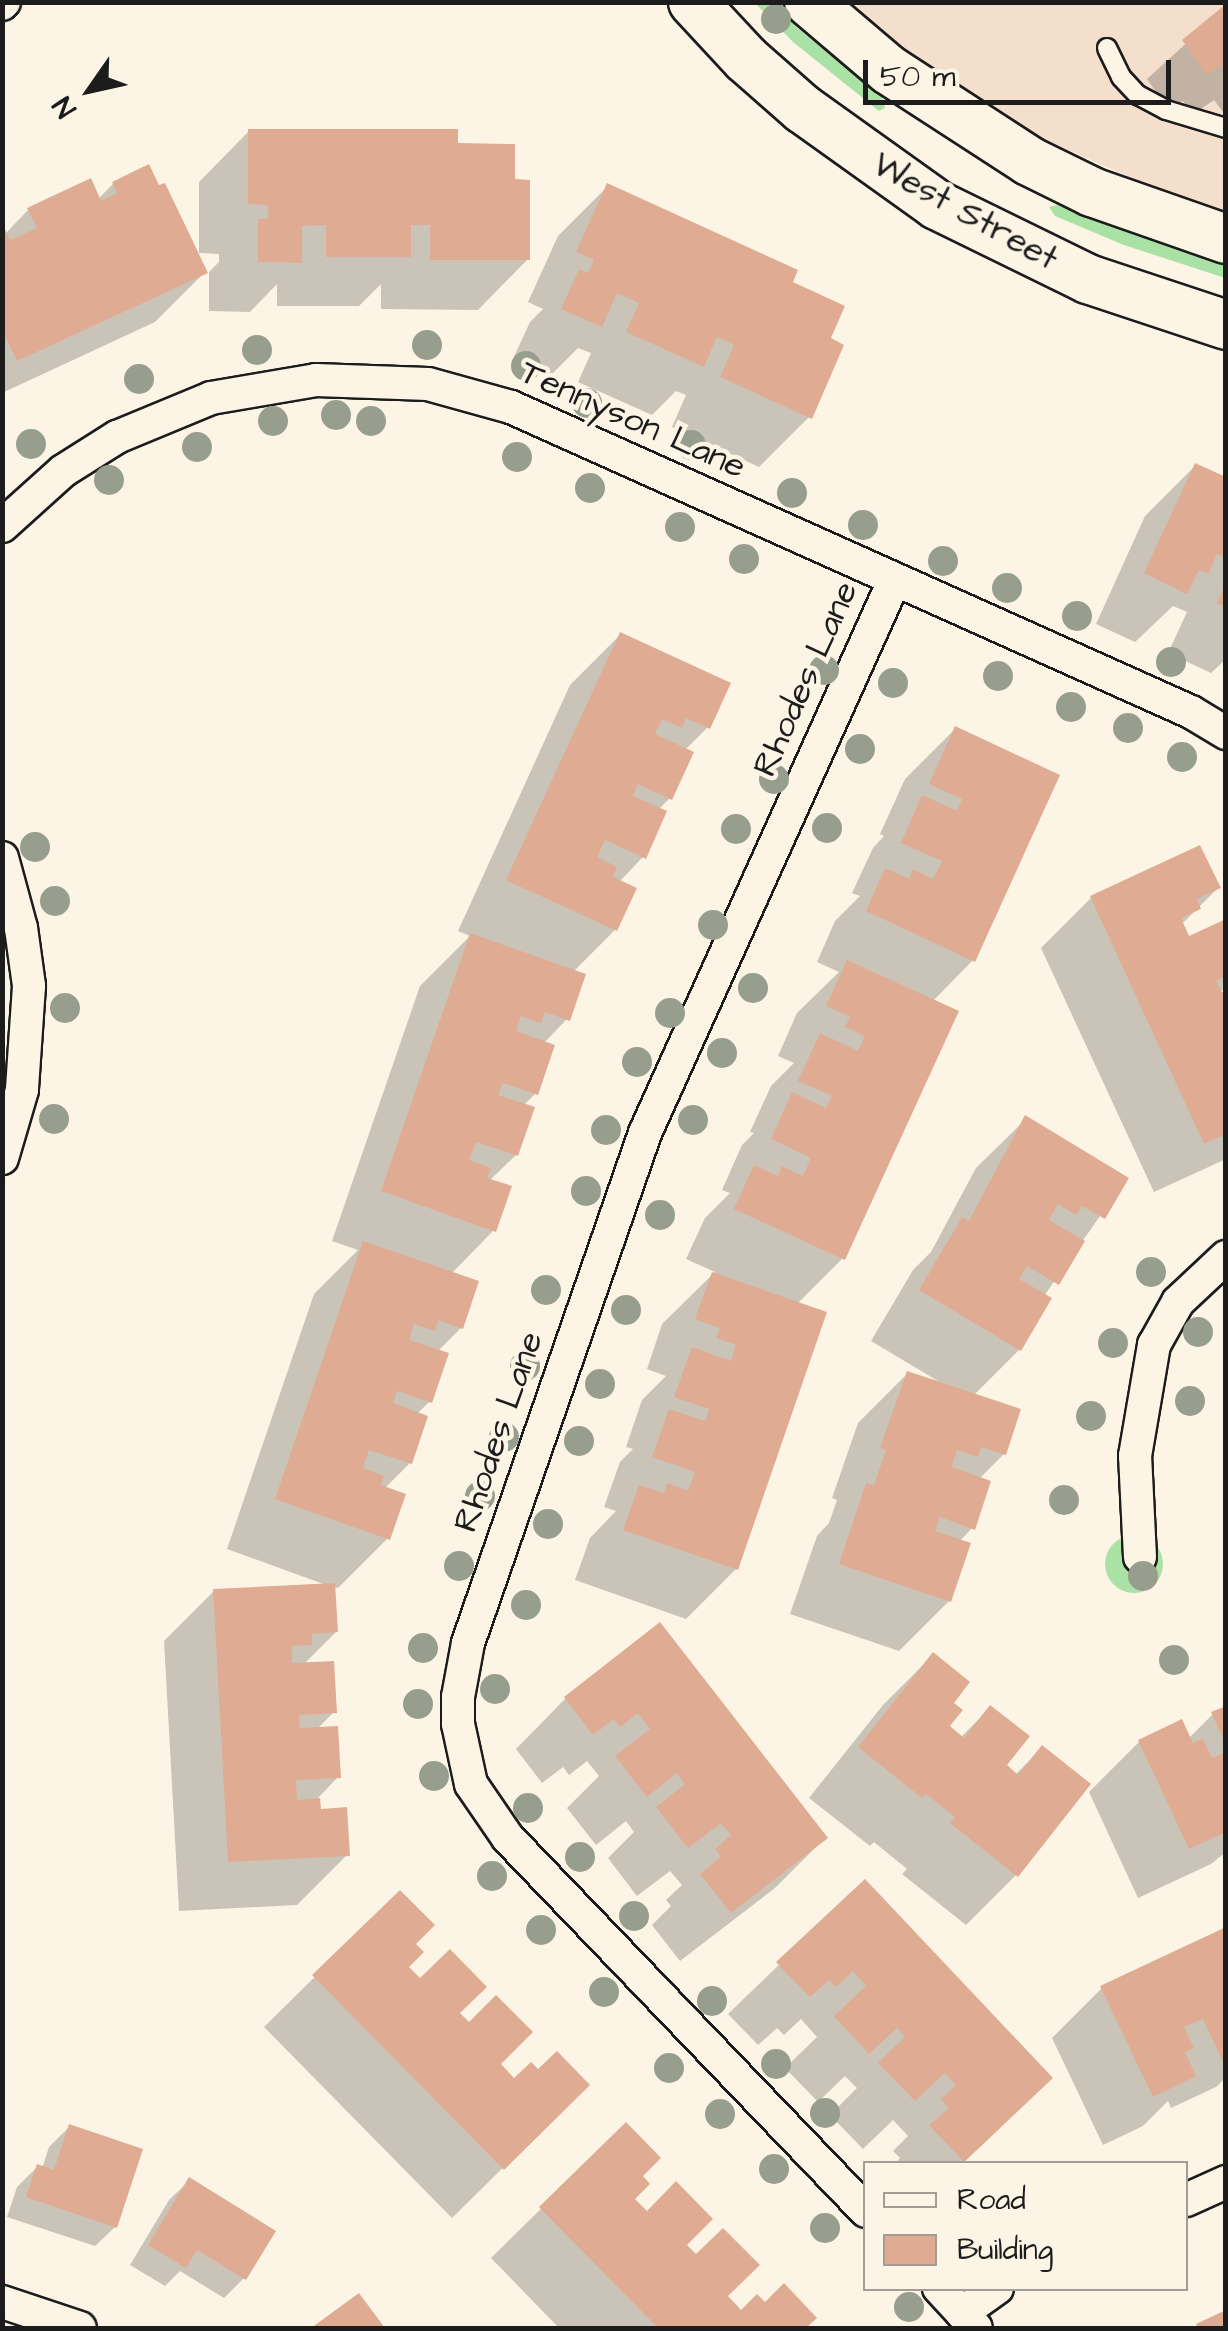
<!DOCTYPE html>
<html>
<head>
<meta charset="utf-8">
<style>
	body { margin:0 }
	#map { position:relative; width:1228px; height:2331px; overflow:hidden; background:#fcf5e5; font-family:"Architects Daughter",sans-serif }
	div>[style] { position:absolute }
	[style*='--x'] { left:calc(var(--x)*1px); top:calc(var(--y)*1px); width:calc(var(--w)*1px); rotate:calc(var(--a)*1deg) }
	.built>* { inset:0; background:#f3dfcc }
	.green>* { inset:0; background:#aae1a5 }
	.round { border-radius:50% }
	.shadow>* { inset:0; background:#0003 }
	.building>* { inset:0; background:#dfac93 }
	.roads { filter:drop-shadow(2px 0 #1c1c1c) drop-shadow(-2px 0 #1c1c1c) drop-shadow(0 2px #1c1c1c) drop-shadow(0 -2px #1c1c1c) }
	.lane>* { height:18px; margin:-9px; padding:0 9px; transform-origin:9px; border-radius:9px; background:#fcf5e5 }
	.street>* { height:32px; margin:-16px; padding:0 16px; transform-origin:16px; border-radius:16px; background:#fcf5e5 }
	.secondary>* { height:48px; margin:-24px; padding:0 24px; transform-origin:24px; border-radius:24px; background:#fcf5e5 }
	.trees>* { width:30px; height:30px; margin:-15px; border-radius:50%; background:#989e8d }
	span { translate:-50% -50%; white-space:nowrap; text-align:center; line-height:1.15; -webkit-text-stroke:9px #fcf5e5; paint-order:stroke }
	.street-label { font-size:35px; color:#1c1c1c }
	.frame { position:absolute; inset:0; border:5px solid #1c1c1c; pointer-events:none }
	.legend { position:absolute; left:863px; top:2161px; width:325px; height:130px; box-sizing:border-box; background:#fcf5e5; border:2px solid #a29e95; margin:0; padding:12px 18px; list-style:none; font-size:30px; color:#1c1c1c }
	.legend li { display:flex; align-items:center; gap:20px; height:50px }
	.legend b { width:50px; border:2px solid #a29e95 }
	.north { position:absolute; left:40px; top:40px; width:100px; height:100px; -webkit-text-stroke:8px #fcf5e5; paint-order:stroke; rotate:236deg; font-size:28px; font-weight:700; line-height:40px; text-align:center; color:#1c1c1c }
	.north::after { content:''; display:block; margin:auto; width:35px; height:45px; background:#1c1c1c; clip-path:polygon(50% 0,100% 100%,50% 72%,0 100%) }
	.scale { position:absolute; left:863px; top:60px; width:308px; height:45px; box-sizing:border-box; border:5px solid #1c1c1c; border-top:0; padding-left:12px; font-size:30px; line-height:35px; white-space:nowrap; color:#1c1c1c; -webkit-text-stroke:8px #fcf5e5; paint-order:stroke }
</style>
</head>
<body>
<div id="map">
	<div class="built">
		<i style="clip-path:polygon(847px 3px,1225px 3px,1225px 212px,1178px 199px,1022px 129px,921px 66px)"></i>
	</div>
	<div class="green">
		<i style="clip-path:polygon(755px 3px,774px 3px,796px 27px,882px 97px,885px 108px,879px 111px,793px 42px)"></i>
		<i style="clip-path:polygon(1057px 205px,1225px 266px,1225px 278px,1124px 245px,1055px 216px,1049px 207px)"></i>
		<i class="round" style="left:1105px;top:1535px;width:58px;height:58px"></i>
	</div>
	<div class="shadow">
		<i style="clip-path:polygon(1226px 7px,1226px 116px,1214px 100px,1192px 115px,1183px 101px,1169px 111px,1147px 79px)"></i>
		<i style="clip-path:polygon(249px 131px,456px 146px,513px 182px,528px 259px,478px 310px,381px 309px,381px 284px,359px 306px,277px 306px,277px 284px,250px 312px,209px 311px,209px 272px,219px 262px,219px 254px,199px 253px,199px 182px)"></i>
		<i style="clip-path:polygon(113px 184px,205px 272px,155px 322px,2px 393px,2px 229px,5px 234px,28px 210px,98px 199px)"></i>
		<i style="clip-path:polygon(608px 186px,789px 283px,827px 340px,809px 417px,759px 467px,672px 427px,686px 395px,676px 391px,652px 415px,578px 382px,591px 353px,578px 348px,550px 376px,513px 359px,530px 322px,543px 309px,528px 302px,558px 236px)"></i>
		<i style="clip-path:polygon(1195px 466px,1226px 480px,1226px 659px,1211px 673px,1168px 653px,1187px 612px,1173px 606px,1135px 642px,1096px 624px,1145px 516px)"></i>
		<i style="clip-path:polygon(620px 635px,708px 727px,685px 750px,670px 798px,658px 810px,643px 857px,619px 882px,615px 930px,573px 972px,567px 1019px,543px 1044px,536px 1093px,523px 1106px,516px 1155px,489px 1181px,494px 1230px,451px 1274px,461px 1328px,437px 1352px,430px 1401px,417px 1414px,410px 1463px,384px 1489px,388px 1538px,338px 1588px,333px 1587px,336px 1632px,303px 1665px,334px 1712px,317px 1729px,338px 1777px,318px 1798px,318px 1812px,347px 1855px,297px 1905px,179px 1911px,164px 1641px,214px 1591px,329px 1586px,227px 1549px,314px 1294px,358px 1250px,332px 1241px,420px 986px,470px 936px,458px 931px,570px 685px)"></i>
		<i style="clip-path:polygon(955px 729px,1057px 776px,973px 960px,932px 1002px,843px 1258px,797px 1304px,736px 1569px,686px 1619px,575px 1580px,590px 1538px,616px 1511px,604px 1507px,620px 1462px,633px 1449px,626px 1447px,642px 1400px,666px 1376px,647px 1369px,662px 1324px,715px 1272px,686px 1259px,705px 1218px,730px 1193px,722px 1190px,742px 1145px,754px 1133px,750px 1132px,771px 1086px,794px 1063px,778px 1056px,797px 1013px,839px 972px,817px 962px,835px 921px,860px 896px,852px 893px,873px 848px,884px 836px,880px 834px,905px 779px)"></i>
		<i style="clip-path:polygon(1218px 888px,1181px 925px,1187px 940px,1226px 922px,1226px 987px,1215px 997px,1226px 993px,1226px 1159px,1154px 1192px,1041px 948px,1091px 898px)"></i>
		<i style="clip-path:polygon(1026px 1119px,1126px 1179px,1044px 1296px,1049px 1299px,1019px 1350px,973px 1396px,1004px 1454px,979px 1479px,972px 1528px,959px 1542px,949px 1601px,899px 1651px,790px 1614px,817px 1536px,829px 1523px,837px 1500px,832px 1498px,858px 1423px,908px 1373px,938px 1381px,871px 1341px,913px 1270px,931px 1252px,976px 1168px)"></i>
		<i style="clip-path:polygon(659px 1626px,825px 1838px,775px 1888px,680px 1961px,652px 1925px,671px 1906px,666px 1900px,682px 1885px,670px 1871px,637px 1896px,608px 1858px,634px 1832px,626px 1821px,596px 1845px,567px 1808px,599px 1776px,587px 1761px,569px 1775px,563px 1767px,542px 1783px,516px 1749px,565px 1699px)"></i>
		<i style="clip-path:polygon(933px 1655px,951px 1703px,946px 1727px,960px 1738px,990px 1708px,1003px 1766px,1015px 1775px,1042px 1748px,1016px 1875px,966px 1925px,902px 1874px,907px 1869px,874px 1842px,870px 1846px,809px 1798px,883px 1705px)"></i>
		<i style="clip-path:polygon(1226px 1708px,1226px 1852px,1211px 1864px,1138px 1898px,1089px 1792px,1139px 1742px,1188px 1739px,1212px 1715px)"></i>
		<i style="clip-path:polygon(865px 1882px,1000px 2128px,962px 2164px,895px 2164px,900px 2158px,893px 2151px,908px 2136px,893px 2120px,863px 2149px,830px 2115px,857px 2088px,845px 2076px,818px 2102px,785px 2068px,817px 2037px,801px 2019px,784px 2035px,777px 2028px,758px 2045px,728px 2014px)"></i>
		<i style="clip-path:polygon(400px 1893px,412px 1944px,405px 1967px,457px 2013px,514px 2081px,538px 2073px,587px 2085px,452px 2218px,264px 2027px)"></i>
		<i style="clip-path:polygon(1226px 1930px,1226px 2077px,1216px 2087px,1171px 2108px,1168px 2101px,1143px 2126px,1103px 2145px,1052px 2038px,1102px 1988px)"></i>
		<i style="clip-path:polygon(626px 2125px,640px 2176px,632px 2199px,684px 2245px,742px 2313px,765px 2305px,814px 2318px,803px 2328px,559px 2328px,491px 2258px)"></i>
		<i style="clip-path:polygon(69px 2127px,115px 2227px,95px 2246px,7px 2217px,17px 2187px,37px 2167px,42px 2169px,49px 2147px)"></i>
		<i style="clip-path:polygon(189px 2181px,244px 2278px,224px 2298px,180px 2271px,165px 2286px,130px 2265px,169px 2200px)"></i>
	</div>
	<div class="building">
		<i style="clip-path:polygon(1226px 4px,1226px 72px,1221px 65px,1207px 75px,1182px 40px)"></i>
		<i style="clip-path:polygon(248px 129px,458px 129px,458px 143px,515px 144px,515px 179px,530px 180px,530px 260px,430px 260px,430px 225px,411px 225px,411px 257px,326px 257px,326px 225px,302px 226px,302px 263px,258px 262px,258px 219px,268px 219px,268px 205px,248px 204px)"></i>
		<i style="clip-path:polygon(149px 164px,159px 185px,165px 183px,208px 273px,17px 361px,2px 330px,2px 223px,10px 240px,37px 228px,27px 208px,91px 178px,101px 201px,117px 193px,112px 182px)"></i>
		<i style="clip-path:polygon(607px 183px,798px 270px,793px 282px,845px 306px,831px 338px,844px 345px,812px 419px,720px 377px,734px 345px,717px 337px,704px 367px,626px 332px,639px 303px,617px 293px,602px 327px,561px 309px,579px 269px,588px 273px,594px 260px,576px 252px)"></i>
		<i style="clip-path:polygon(1195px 463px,1226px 477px,1226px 558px,1217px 554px,1208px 574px,1199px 570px,1187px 594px,1144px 573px)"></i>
		<i style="clip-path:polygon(1226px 583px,1226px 607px,1217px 603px)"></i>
		<i style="clip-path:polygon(620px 632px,731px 683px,710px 729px,686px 718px,682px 728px,662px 719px,655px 734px,694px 752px,672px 800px,638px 784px,633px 796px,667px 811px,646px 859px,605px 840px,597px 857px,617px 867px,613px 877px,637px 888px,617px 931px,506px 880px)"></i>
		<i style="clip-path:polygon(955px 726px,1060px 775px,975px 962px,866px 911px,885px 868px,909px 879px,913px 869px,933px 879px,942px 861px,901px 843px,922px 795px,957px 811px,962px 799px,929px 784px)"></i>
		<i style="clip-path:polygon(1200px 845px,1221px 888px,1197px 899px,1201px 909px,1181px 918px,1189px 936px,1226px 919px,1226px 976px,1216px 981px,1222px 992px,1226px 991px,1226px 1134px,1204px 1144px,1090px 896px)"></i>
		<i style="clip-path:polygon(470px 933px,586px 974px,570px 1021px,545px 1012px,541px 1023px,521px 1016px,516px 1031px,555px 1045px,538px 1095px,503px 1083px,498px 1095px,535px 1107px,518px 1156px,476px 1142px,469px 1160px,491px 1168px,487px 1178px,512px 1186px,496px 1232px,381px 1191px)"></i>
		<i style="clip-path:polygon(847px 960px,959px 1011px,845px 1260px,734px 1209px,754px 1165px,778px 1176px,782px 1166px,803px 1176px,811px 1158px,771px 1139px,792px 1092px,826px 1108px,832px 1096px,798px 1081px,820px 1033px,858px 1051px,865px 1036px,845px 1027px,850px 1017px,826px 1006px)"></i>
		<i style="clip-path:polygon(1025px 1115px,1129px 1178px,1105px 1219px,1082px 1206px,1076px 1215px,1058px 1204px,1049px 1220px,1085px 1241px,1059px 1285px,1027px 1266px,1019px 1279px,1052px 1298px,1021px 1351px,919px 1290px,962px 1217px,969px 1221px)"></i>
		<i style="clip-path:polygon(363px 1241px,479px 1281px,463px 1329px,438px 1320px,435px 1331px,414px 1324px,409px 1340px,449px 1353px,432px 1403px,397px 1391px,393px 1403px,428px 1416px,412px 1464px,369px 1450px,363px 1468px,384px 1476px,381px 1485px,406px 1494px,390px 1540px,275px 1499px)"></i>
		<i style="clip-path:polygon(712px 1272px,827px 1312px,738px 1570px,623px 1530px,639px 1485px,664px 1493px,667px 1483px,688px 1491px,695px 1472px,652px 1457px,669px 1409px,705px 1421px,709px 1409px,674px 1397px,692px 1347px,731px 1361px,736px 1345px,716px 1338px,720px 1328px,695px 1319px)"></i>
		<i style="clip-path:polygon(907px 1371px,1021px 1409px,1006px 1455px,981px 1447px,978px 1457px,957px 1450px,952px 1467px,991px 1481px,975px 1530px,940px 1517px,935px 1531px,971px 1543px,951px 1602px,839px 1564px,866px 1483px,874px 1485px,886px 1450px,880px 1448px)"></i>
		<i style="clip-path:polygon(335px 1583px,338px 1632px,312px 1634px,312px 1645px,292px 1646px,292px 1663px,334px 1661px,337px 1713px,299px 1715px,300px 1728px,338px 1726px,341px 1778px,296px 1780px,297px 1800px,320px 1798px,321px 1809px,347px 1807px,350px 1856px,228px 1862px,213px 1589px)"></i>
		<i style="clip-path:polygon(660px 1622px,828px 1838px,731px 1913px,700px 1874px,721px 1857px,715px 1849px,731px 1835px,721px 1823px,688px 1848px,656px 1807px,685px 1784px,677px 1773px,647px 1797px,615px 1756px,650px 1729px,638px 1713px,620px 1727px,614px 1719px,593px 1735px,564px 1697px)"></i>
		<i style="clip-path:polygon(933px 1652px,970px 1682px,954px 1703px,963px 1710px,950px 1726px,964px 1738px,990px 1705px,1030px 1736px,1007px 1765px,1018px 1775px,1042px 1745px,1091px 1784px,1018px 1877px,950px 1823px,955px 1817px,926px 1794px,922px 1798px,858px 1747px)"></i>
		<i style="clip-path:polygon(1226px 1706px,1226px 1745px,1211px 1712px)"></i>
		<i style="clip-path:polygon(1182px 1719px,1193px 1743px,1203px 1739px,1212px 1758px,1226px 1752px,1226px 1832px,1189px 1849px,1138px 1740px)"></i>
		<i style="clip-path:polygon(865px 1879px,1053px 2078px,964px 2162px,929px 2125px,949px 2108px,941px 2099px,956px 2085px,945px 2073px,915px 2101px,878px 2063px,905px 2037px,897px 2028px,869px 2054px,834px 2016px,866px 1986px,853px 1971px,836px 1987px,829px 1980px,810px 1997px,776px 1962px)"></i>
		<i style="clip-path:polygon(400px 1890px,435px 1925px,416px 1944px,424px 1952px,409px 1967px,420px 1978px,450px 1949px,487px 1987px,460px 2013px,469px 2022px,496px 1995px,533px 2032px,501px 2064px,514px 2078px,531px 2062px,538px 2069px,557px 2051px,590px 2085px,504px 2170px,312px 1975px)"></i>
		<i style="clip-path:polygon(1226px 1927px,1226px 2058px,1222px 2060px,1203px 2019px,1184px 2027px,1194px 2048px,1185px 2052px,1196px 2076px,1153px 2097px,1100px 1986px)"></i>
		<i style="clip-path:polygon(626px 2122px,661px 2158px,643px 2176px,650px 2184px,635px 2199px,647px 2211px,676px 2181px,713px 2219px,687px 2245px,696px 2254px,723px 2228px,760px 2265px,728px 2296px,741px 2310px,757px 2294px,765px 2302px,784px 2283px,817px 2318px,806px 2328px,658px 2328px,539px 2207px)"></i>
		<i style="clip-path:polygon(69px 2124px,143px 2149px,117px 2228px,26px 2197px,37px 2164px,54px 2170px)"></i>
		<i style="clip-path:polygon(189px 2177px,276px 2231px,246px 2280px,197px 2250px,186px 2268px,148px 2245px)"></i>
		<i style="clip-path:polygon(359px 2293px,385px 2328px,311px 2328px)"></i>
		<i style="clip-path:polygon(1226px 2310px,1226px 2328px,1198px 2328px,1196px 2324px)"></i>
	</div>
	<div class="roads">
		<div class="lane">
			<i style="--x:1107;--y:48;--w:32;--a:64"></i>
			<i style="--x:1121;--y:77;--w:25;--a:47"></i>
			<i style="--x:1138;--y:95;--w:32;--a:28"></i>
			<i style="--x:1166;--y:110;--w:63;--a:16.7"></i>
		</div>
		<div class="street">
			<i style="--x:2;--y:4;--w:3;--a:-45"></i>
			<i style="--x:2;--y:526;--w:82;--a:-42"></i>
			<i style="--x:63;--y:471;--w:64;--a:-32.2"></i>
			<i style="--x:117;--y:437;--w:102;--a:-22.5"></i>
			<i style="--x:211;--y:398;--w:107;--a:-9.7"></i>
			<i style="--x:316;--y:380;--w:112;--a:2"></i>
			<i style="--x:428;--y:384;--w:86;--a:15.5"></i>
			<i style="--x:511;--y:407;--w:745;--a:24.16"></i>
			<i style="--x:1191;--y:712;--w:41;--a:31"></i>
			<i style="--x:2;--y:858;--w:73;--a:74.8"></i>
			<i style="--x:21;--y:928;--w:59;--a:82.1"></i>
			<i style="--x:29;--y:986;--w:104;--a:93.9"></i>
			<i style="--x:22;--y:1090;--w:71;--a:106.4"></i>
			<i style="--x:1140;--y:1557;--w:101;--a:-92.8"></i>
			<i style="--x:1135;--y:1456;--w:113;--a:-80.3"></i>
			<i style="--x:1154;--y:1345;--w:49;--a:-60.8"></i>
			<i style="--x:1178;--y:1302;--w:66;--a:-43.2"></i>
			<i style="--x:1186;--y:2200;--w:44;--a:-24.2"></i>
			<i style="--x:866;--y:2211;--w:517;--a:-133.82"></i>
			<i style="--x:508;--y:1838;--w:65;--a:-124.4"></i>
			<i style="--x:471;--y:1784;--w:61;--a:-102.2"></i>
			<i style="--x:458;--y:1724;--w:27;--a:-90"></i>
			<i style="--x:458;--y:1697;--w:55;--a:-79.5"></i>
			<i style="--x:468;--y:1643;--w:540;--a:-70.86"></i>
			<i style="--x:645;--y:1133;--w:606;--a:-65.72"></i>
			<i style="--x:939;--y:2288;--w:54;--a:47.2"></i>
			<i style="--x:2;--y:2302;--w:82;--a:18.4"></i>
			<i style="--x:962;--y:2313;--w:43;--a:-35.5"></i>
		</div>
		<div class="secondary">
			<i style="--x:693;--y:2;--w:78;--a:47.1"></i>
			<i style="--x:746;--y:59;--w:76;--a:41.3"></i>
			<i style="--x:803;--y:109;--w:165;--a:35.6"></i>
			<i style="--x:937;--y:205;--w:168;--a:26.1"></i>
			<i style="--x:1088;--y:279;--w:145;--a:18.4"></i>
			<i style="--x:809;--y:2;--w:105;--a:40.4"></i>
			<i style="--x:889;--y:70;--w:167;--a:33"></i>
			<i style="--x:1029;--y:161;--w:70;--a:26.2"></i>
			<i style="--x:1092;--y:192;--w:142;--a:19.3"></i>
		</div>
	</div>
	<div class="trees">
		<i style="left:776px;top:19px"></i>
		<i style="left:427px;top:345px"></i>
		<i style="left:257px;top:350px"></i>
		<i style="left:526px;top:366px"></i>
		<i style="left:139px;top:379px"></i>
		<i style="left:587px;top:403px"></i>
		<i style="left:336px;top:415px"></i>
		<i style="left:273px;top:421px"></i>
		<i style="left:371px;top:421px"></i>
		<i style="left:31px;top:444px"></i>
		<i style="left:691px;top:445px"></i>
		<i style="left:197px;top:447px"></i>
		<i style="left:517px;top:457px"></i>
		<i style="left:109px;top:480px"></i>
		<i style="left:590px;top:488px"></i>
		<i style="left:792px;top:493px"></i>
		<i style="left:863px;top:525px"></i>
		<i style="left:680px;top:527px"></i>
		<i style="left:744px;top:559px"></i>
		<i style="left:943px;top:561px"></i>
		<i style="left:1007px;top:588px"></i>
		<i style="left:1077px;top:616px"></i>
		<i style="left:1171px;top:662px"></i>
		<i style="left:824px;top:670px"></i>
		<i style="left:998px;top:676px"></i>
		<i style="left:893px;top:683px"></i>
		<i style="left:1071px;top:707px"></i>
		<i style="left:1128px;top:728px"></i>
		<i style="left:860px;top:749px"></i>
		<i style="left:1182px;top:757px"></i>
		<i style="left:774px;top:779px"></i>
		<i style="left:827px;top:828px"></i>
		<i style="left:736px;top:829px"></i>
		<i style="left:35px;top:847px"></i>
		<i style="left:55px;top:901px"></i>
		<i style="left:713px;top:925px"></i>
		<i style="left:753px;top:988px"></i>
		<i style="left:65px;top:1008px"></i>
		<i style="left:670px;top:1013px"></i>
		<i style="left:722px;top:1053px"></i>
		<i style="left:637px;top:1062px"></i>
		<i style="left:54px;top:1119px"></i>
		<i style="left:693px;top:1120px"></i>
		<i style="left:606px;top:1130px"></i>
		<i style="left:586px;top:1191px"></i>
		<i style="left:660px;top:1215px"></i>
		<i style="left:1151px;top:1272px"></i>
		<i style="left:546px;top:1290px"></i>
		<i style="left:626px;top:1310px"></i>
		<i style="left:1198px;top:1332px"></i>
		<i style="left:1113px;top:1343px"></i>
		<i style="left:525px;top:1366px"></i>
		<i style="left:600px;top:1384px"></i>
		<i style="left:1190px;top:1401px"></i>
		<i style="left:1091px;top:1416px"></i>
		<i style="left:504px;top:1437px"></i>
		<i style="left:579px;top:1441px"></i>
		<i style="left:480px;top:1496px"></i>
		<i style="left:1064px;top:1500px"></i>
		<i style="left:548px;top:1524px"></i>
		<i style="left:459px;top:1566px"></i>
		<i style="left:1143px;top:1576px"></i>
		<i style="left:526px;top:1605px"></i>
		<i style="left:423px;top:1648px"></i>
		<i style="left:1174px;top:1660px"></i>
		<i style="left:495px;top:1689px"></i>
		<i style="left:418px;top:1704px"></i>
		<i style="left:434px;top:1776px"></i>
		<i style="left:528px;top:1808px"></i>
		<i style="left:580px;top:1857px"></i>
		<i style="left:492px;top:1876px"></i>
		<i style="left:634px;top:1916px"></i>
		<i style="left:541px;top:1930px"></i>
		<i style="left:604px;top:1992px"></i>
		<i style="left:712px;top:2001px"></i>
		<i style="left:776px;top:2064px"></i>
		<i style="left:669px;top:2068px"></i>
		<i style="left:825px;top:2113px"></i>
		<i style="left:720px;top:2114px"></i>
		<i style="left:774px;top:2169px"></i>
		<i style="left:825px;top:2228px"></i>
		<i style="left:909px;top:2307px"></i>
	</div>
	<div class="street-label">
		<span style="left:965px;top:212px;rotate:29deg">West Street</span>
		<span style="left:633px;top:420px;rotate:24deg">Tennyson Lane</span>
		<span style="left:806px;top:679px;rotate:-66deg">Rhodes Lane</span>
		<span style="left:499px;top:1432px;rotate:-71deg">Rhodes Lane</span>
	</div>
	<div class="frame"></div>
	<ul class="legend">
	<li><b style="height:12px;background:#fcf5e5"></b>Road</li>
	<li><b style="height:28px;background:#dfac93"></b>Building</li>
	</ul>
	<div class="north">N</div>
	<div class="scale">50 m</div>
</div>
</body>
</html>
